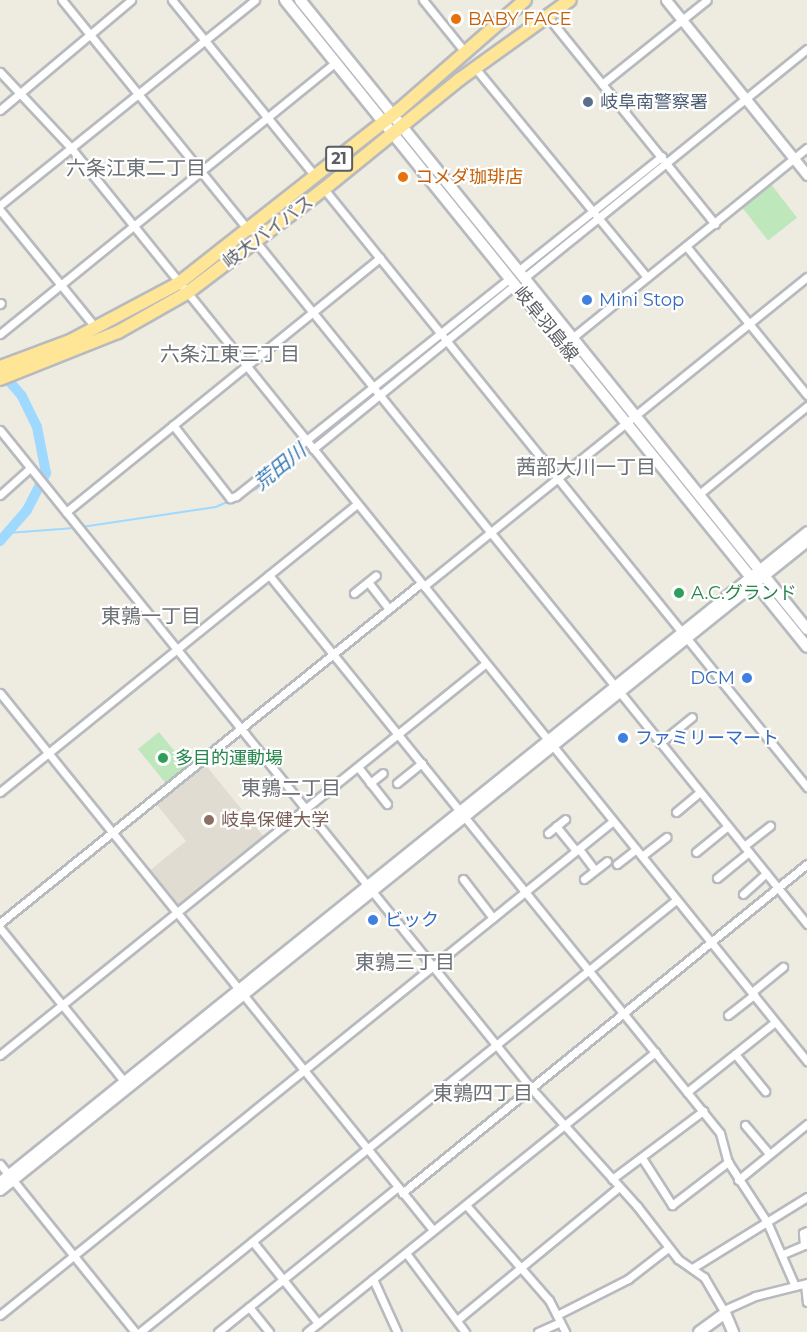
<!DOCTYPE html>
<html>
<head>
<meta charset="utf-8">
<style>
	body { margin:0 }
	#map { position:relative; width:807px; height:1332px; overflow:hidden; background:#eeebe1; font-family:Montserrat,"Noto Sans JP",sans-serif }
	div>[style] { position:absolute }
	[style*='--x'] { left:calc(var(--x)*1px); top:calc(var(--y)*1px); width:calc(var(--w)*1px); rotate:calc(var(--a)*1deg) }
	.education>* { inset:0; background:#e0dcd2 }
	.green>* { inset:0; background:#bee7bc; transform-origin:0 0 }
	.stream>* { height:1.5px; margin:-0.75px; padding:0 0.75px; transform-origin:0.75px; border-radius:0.75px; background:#a0d9ff }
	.river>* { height:10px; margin:-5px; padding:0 5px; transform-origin:5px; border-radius:5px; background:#a0d9ff }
	.roads { filter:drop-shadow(2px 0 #b7babf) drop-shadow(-2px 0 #b7babf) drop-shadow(0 2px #b7babf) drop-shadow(0 -2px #b7babf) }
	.minor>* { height:7px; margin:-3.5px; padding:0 3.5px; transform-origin:3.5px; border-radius:3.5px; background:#fff }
	.tertiary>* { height:9px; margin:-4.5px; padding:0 4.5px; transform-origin:4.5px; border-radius:4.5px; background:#fff }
	.secondary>* { height:10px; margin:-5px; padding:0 5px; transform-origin:5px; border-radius:5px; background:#fff }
	.trunk>* { height:12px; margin:-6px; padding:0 6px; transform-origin:6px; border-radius:6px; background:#ffe596 }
	.dots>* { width:16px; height:16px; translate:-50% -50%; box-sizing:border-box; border:3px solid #fff; border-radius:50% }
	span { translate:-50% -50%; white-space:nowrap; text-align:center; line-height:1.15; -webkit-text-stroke:4.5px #fff; paint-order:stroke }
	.shield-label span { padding:2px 4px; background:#fff; border:2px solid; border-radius:4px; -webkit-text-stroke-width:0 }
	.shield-label { font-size:16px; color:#5a5e63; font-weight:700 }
	.food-label { font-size:18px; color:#c56008 }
	.left { translate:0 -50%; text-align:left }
	.service-label { font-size:18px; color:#4e5e75 }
	.street-label { font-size:18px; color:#5a5e63 }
	.shop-label { font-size:18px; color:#366cbe }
	.right { translate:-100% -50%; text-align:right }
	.leisure-label { font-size:18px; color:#27864d }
	.education-label { font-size:18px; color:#785e54 }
	.neighbourhood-label { font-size:20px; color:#6b7075 }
	.water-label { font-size:20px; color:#3979b6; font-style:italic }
</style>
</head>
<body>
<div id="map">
	<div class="education">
		<i style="clip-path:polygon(203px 762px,265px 838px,178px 908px,148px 872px,186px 841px,154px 801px)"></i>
	</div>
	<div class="green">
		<i style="left:770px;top:183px;width:44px;height:37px;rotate:52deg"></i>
		<i style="left:159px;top:732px;width:46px;height:27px;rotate:51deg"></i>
	</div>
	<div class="stream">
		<i style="--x:527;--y:269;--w:57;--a:-39.3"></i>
		<i style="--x:445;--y:336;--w:77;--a:-39.7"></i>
		<i style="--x:379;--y:389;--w:80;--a:-38.9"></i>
		<i style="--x:312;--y:444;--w:79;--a:-39.3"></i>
		<i style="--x:82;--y:527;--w:135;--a:-8.5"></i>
		<i style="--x:216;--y:507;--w:44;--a:-24.2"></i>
		<i style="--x:256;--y:489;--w:67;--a:-38.9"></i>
		<i style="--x:8;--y:533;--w:66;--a:-4.3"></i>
	</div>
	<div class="river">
		<i style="--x:0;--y:541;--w:41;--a:-48.9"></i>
		<i style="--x:27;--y:510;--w:42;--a:-62.8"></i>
		<i style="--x:46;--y:473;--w:47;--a:-101.1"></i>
		<i style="--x:37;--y:427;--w:34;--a:-116"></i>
		<i style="--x:22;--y:396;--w:30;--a:-131"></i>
	</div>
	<div class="roads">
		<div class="minor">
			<i style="--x:62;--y:0;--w:297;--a:51"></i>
			<i style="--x:172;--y:0;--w:228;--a:50.9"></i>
			<i style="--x:423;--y:0;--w:67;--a:51.1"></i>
			<i style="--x:548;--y:17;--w:266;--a:51.1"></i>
			<i style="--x:476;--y:69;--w:269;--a:50.6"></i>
			<i style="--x:0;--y:72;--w:104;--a:46.9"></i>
			<i style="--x:71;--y:148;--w:1173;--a:51.13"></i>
			<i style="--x:602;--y:84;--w:134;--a:-38.7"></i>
			<i style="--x:0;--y:110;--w:171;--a:-40"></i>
			<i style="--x:324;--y:189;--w:769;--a:51.07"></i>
			<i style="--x:0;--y:205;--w:327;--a:-38.8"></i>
			<i style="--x:0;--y:210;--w:144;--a:50.9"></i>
			<i style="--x:256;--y:242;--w:877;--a:51.06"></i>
			<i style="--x:686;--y:246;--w:192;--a:50.9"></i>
			<i style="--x:518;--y:271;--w:184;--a:-38.6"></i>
			<i style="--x:524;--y:278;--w:364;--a:-39"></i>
			<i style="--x:0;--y:304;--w:1;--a:-45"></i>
			<i style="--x:0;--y:334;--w:432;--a:-39"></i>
			<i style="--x:572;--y:338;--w:302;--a:-39"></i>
			<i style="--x:173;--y:425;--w:93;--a:52"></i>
			<i style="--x:230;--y:498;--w:6;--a:-18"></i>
			<i style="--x:236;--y:496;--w:350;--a:-38.5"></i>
			<i style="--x:0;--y:430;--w:846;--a:51.1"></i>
			<i style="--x:531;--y:1088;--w:159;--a:48.1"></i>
			<i style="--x:637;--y:1206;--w:67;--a:52.3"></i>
			<i style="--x:678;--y:1259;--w:32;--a:35"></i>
			<i style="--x:704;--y:1277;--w:42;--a:59.7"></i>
			<i style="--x:313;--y:449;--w:260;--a:-39.1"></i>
			<i style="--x:0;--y:495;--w:40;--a:-42"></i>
			<i style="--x:698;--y:495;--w:141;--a:-39.2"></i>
			<i style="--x:66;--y:512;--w:404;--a:-39"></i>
			<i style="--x:269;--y:575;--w:717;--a:51.05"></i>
			<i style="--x:720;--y:1133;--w:30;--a:75"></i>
			<i style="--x:368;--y:582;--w:34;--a:52"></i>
			<i style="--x:424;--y:586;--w:492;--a:-38.9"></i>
			<i style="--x:354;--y:593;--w:28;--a:-39"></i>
			<i style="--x:0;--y:693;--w:690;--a:51.12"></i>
			<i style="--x:660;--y:743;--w:41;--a:-39.1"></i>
			<i style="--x:358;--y:767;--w:47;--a:51.9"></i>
			<i style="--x:370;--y:783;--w:16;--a:-38"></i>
			<i style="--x:397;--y:783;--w:32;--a:-39"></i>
			<i style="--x:0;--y:792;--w:459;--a:-38.9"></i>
			<i style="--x:676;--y:812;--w:31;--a:-40"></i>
			<i style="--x:556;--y:826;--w:32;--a:51"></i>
			<i style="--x:548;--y:833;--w:22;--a:-39"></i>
			<i style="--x:744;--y:846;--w:33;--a:-38"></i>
			<i style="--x:579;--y:849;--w:26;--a:53"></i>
			<i style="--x:696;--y:852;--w:41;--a:-39.1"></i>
			<i style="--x:642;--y:856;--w:31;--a:-38"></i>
			<i style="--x:617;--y:864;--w:24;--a:-38"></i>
			<i style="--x:717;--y:878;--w:41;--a:-39.1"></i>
			<i style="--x:463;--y:879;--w:49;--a:52.4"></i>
			<i style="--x:584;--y:879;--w:29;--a:-38"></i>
			<i style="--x:743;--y:894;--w:31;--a:-42"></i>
			<i style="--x:0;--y:923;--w:541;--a:-38.92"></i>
			<i style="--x:0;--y:928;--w:197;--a:51"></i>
			<i style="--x:752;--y:992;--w:40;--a:-39"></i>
			<i style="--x:728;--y:1015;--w:33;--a:-38"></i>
			<i style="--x:735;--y:1054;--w:48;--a:51"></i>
			<i style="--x:0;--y:1055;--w:624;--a:-38.89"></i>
			<i style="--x:687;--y:1092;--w:112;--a:-38.5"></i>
			<i style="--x:745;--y:1125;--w:38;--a:50"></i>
			<i style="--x:642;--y:1158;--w:56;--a:57.4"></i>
			<i style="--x:672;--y:1205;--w:71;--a:-37.5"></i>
			<i style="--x:728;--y:1162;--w:72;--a:57"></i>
			<i style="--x:767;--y:1222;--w:70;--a:66.4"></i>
			<i style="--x:0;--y:1164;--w:216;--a:51.2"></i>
			<i style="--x:612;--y:1179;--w:114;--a:-36.8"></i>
			<i style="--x:738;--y:1180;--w:89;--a:-39.1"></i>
			<i style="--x:402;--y:1193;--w:522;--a:-39.09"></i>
			<i style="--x:466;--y:1205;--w:126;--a:48.9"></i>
			<i style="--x:549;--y:1300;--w:36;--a:63"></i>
			<i style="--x:253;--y:1242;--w:104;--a:51.3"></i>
			<i style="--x:406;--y:1253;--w:99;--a:53.2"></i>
			<i style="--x:783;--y:1254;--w:23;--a:-23"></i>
			<i style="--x:804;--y:1245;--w:12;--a:-95"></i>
			<i style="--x:803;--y:1233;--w:4;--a:-27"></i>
			<i style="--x:694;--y:1267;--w:133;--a:-31.8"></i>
			<i style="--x:373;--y:1279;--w:58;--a:65.6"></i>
			<i style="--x:805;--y:1284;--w:18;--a:84"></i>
			<i style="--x:249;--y:1307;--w:32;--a:51"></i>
			<i style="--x:724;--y:1310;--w:34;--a:-24"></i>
			<i style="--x:755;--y:1296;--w:54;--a:-14"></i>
			<i style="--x:0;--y:1315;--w:787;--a:-38.86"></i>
			<i style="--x:557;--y:1315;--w:80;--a:-26.9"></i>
			<i style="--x:628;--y:1279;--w:51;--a:-37.8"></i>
			<i style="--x:457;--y:1320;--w:210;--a:-39.4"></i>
			<i style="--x:140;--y:1332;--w:688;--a:-38.87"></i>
			<i style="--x:218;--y:1332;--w:231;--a:-38.9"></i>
			<i style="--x:307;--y:1332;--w:447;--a:-38.8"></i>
			<i style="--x:538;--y:1332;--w:24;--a:-24"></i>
		</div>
		<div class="tertiary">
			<i style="--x:666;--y:0;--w:225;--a:51.1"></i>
			<i style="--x:0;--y:1181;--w:1036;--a:-38.85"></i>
			<i style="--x:0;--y:1190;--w:1036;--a:-38.81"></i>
		</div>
		<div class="secondary">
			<i style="--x:285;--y:0;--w:831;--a:51.1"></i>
			<i style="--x:300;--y:0;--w:808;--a:51.13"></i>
			<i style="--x:699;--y:1332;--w:32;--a:-36"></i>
			<i style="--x:725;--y:1313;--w:21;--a:67"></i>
		</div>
		<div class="trunk">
			<i style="--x:0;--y:367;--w:75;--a:-20.4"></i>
			<i style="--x:70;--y:341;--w:123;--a:-28"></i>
			<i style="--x:179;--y:283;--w:280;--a:-38.2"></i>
			<i style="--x:399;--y:110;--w:167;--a:-41.1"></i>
			<i style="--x:0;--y:379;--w:127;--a:-21.7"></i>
			<i style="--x:118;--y:332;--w:79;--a:-29.5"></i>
			<i style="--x:187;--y:293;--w:172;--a:-37.2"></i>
			<i style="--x:324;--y:189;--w:175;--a:-39"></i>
			<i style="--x:460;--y:79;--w:135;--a:-35.7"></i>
		</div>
	</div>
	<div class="dots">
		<i style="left:456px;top:19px;background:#e8710a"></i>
		<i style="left:588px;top:102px;background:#5c6f8a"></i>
		<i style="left:403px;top:177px;background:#e8710a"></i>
		<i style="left:587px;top:300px;background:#3f7fe0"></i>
		<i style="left:679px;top:593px;background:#2e9e5b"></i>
		<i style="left:747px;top:678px;background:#3f7fe0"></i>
		<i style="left:623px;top:738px;background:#3f7fe0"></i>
		<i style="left:163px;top:758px;background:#2e9e5b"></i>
		<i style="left:209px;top:820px;background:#8d6e63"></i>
		<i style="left:373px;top:920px;background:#3f7fe0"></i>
	</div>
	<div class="shield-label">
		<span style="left:339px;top:159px">21</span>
	</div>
	<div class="food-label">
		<span class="left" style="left:468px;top:19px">BABY FACE</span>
		<span class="left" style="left:415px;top:177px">コメダ珈琲店</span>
	</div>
	<div class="service-label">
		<span class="left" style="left:600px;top:102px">岐阜南警察署</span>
	</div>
	<div class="street-label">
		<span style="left:268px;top:232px;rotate:-37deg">岐大バイパス</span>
		<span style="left:546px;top:324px;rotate:51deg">岐阜羽島線</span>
	</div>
	<div class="shop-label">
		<span class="left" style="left:599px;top:300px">Mini Stop</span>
		<span class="right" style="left:735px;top:678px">DCM</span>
		<span class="left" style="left:635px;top:738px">ファミリーマート</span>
		<span class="left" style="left:385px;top:920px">ビック</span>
	</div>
	<div class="leisure-label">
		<span class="left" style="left:691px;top:593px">A.C.グランド</span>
		<span class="left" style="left:175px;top:758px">多目的運動場</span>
	</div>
	<div class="education-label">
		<span class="left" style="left:221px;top:820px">岐阜保健大学</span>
	</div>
	<div class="neighbourhood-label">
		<span style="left:136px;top:168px">六条江東二丁目</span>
		<span style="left:230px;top:354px">六条江東三丁目</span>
		<span style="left:586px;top:467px">茜部大川一丁目</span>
		<span style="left:151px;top:616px">東鶉一丁目</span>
		<span style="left:291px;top:788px">東鶉二丁目</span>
		<span style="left:405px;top:962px">東鶉三丁目</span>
		<span style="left:483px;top:1093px">東鶉四丁目</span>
	</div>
	<div class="water-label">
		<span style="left:280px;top:467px;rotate:-39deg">荒田川</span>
	</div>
</div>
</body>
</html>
